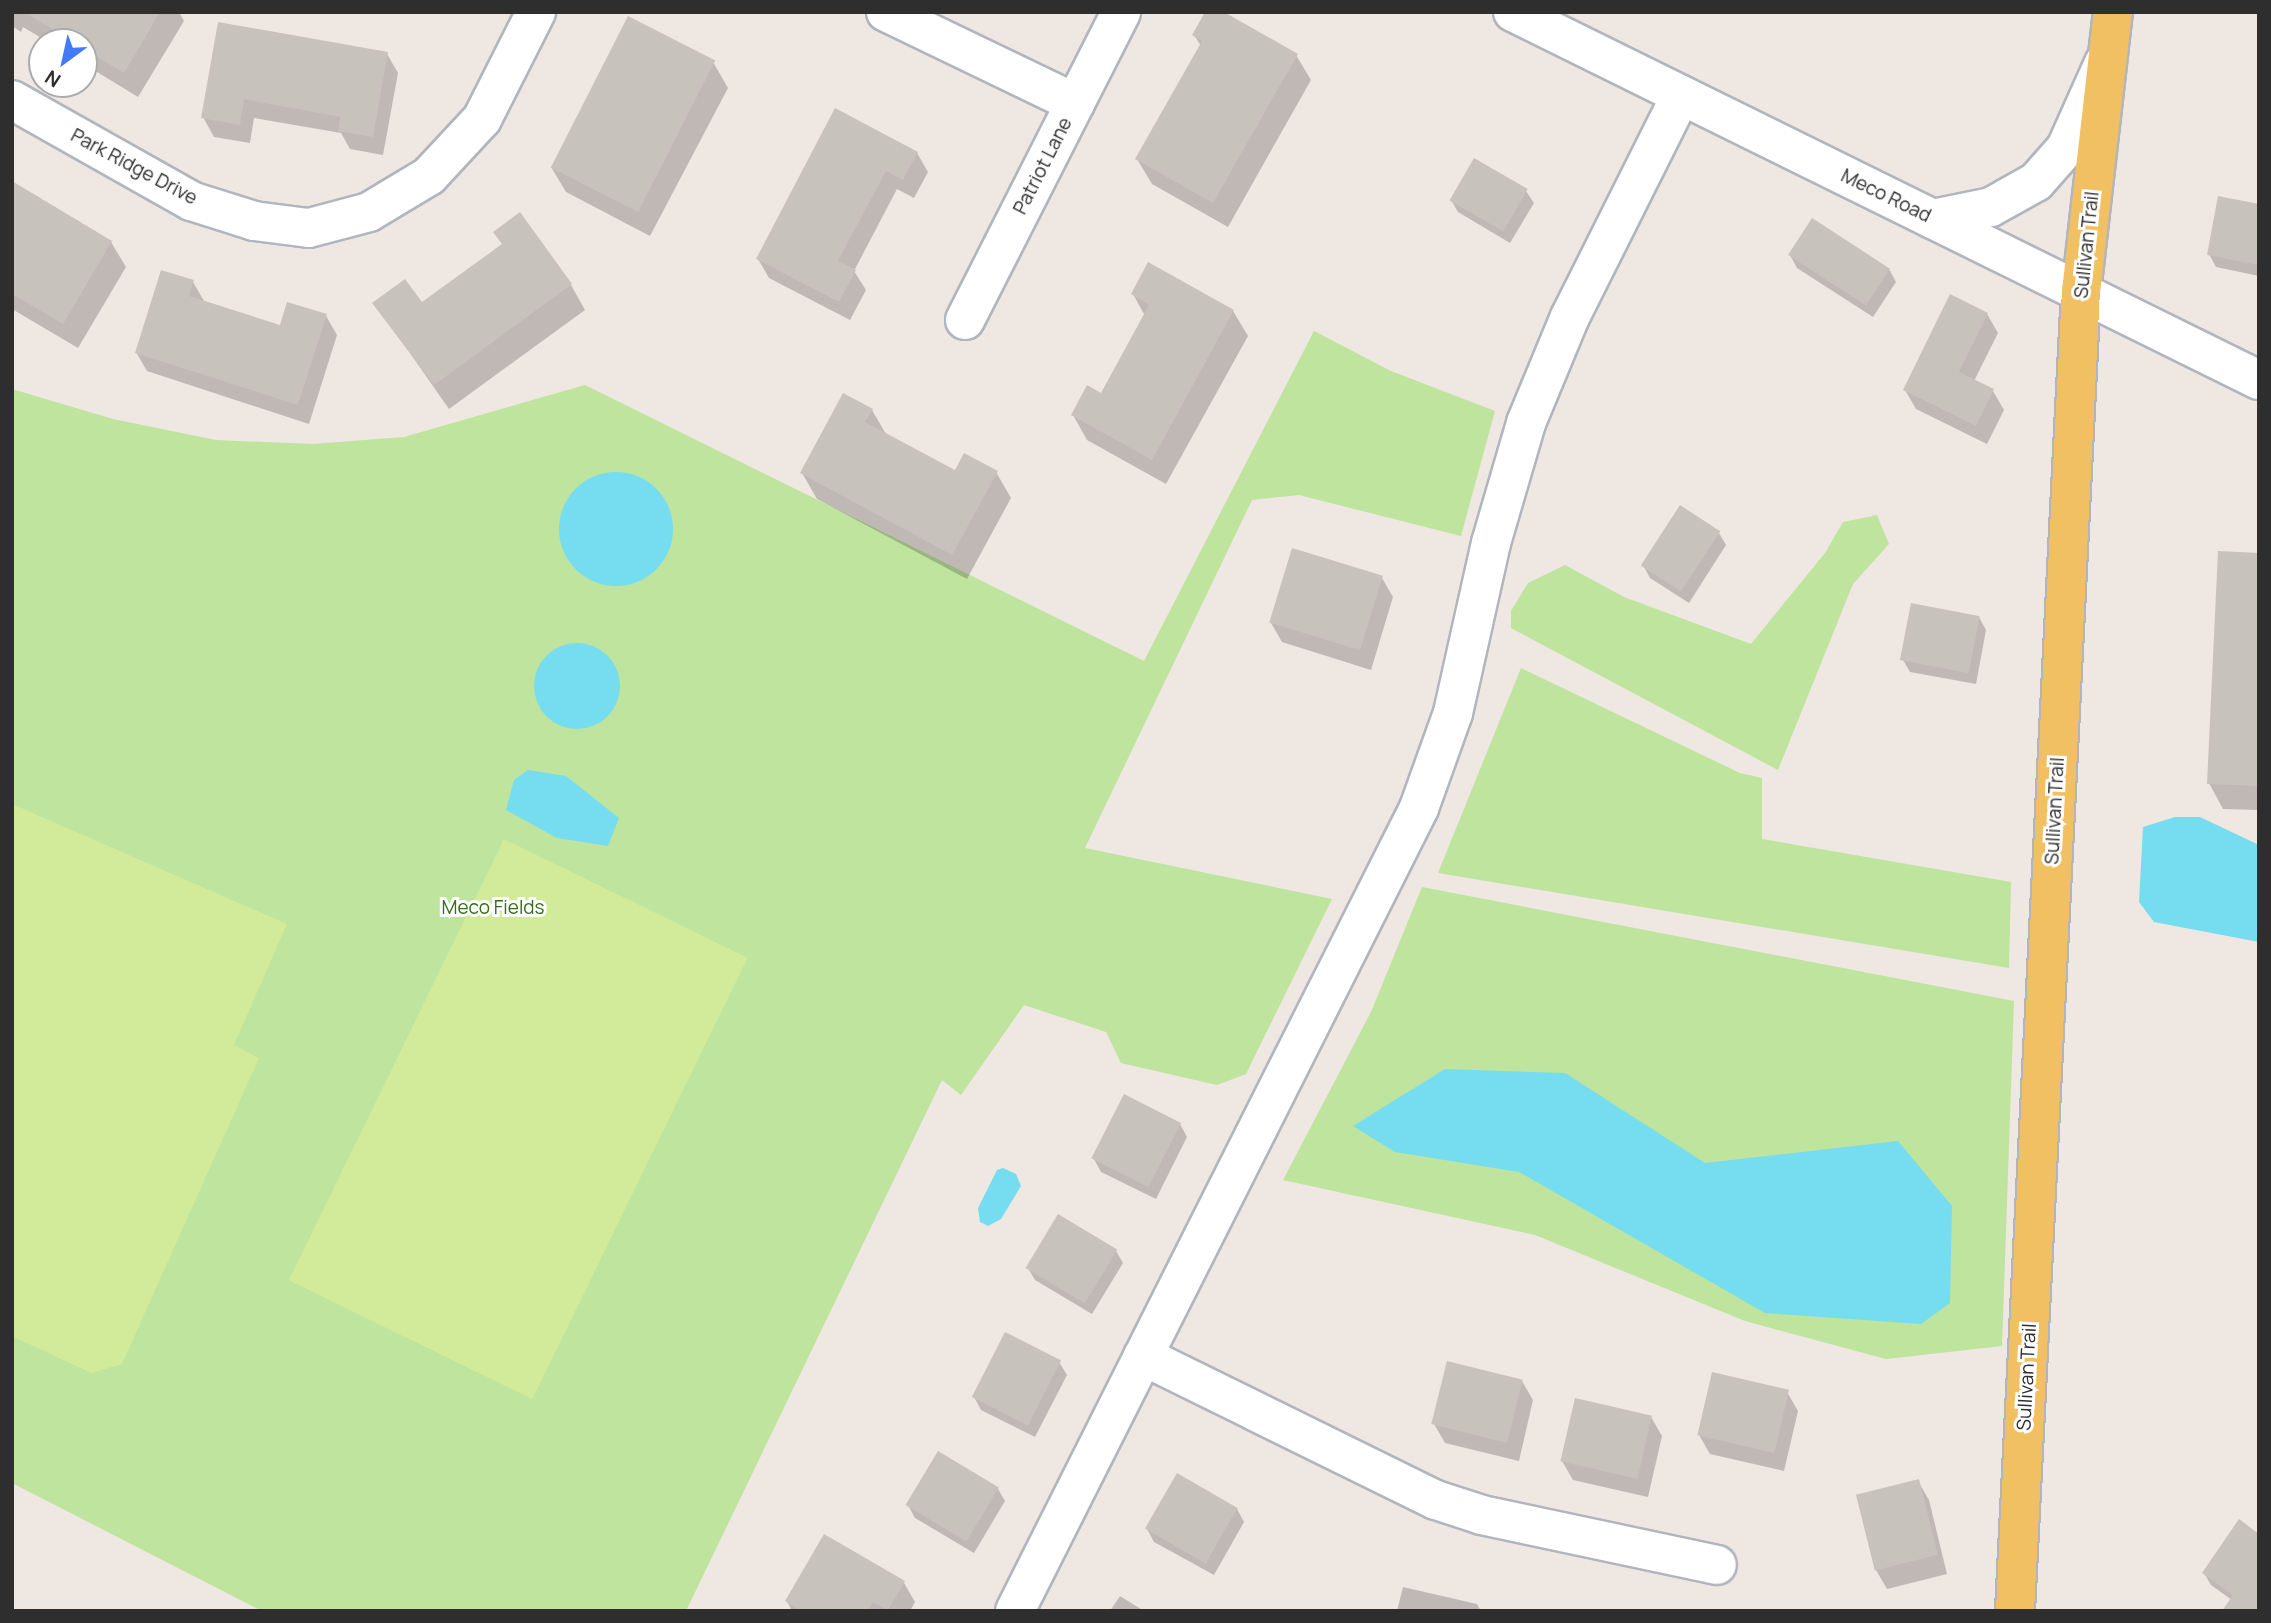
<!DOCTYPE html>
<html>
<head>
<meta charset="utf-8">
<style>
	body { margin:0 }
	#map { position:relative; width:2271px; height:1623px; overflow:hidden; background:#efe7e1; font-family:Manrope,sans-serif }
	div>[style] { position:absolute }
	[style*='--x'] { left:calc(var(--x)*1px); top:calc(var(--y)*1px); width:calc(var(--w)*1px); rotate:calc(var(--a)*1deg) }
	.green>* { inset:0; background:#bee49e }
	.pitch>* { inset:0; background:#d2eb9a; transform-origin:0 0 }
	.water>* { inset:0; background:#75ddef }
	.round { border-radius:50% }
	.shadow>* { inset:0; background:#0003 }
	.building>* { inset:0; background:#c8c2bc; transform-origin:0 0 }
	.roads { filter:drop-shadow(2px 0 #b1b5be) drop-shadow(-2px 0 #b1b5be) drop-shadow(0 2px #b1b5be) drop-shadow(0 -2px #b1b5be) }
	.minor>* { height:38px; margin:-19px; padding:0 19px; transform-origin:19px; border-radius:19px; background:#fff }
	.major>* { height:38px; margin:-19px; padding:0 19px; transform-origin:19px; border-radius:19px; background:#f1c063 }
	span { translate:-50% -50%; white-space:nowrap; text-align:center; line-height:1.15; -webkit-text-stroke:6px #fff; paint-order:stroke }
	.street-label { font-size:19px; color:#2e2e2e }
	.park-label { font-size:19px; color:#366d1b }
	.frame { position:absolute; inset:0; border:14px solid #2e2e2e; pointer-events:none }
	.north { position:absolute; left:28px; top:28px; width:70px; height:70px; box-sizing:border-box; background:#fff; border:2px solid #ababab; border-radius:50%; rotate:213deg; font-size:19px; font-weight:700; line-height:28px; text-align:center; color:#2e2e2e }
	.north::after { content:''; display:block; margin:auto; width:24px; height:32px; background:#427afa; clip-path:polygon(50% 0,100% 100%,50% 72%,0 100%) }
</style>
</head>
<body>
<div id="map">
	<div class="green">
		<i style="clip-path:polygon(1314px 331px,1391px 371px,1495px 411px,1461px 536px,1299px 495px,1252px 500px,1085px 848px,1332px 899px,1246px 1074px,1217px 1085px,1121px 1063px,1106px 1032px,1024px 1005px,961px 1095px,942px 1080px,686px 1611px,262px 1611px,12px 1483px,12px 389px,113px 419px,216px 440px,313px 444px,404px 437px,585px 385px,1144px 661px)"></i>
		<i style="clip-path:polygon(1877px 515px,1889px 544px,1853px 584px,1778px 770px,1511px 628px,1511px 611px,1528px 583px,1565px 565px,1624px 597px,1751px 644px,1825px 553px,1843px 522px)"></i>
		<i style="clip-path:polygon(1521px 668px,1740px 773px,1762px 778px,1762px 839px,2011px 882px,2009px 968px,1438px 873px)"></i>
		<i style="clip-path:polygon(1422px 887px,2014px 1001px,2002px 1346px,1886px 1359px,1745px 1321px,1535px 1235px,1283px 1180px,1371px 1012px)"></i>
	</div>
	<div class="pitch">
		<i style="clip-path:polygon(12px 804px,287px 924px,234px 1045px,259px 1058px,122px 1364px,91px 1373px,12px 1336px)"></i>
		<i style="left:504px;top:839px;width:271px;height:491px;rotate:26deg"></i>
	</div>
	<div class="water">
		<i class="round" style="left:559px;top:472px;width:114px;height:114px"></i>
		<i class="round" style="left:534px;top:643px;width:86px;height:86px"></i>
		<i style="clip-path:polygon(528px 770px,566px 776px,619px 818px,608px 846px,557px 838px,506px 810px,514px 780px)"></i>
		<i style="clip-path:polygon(2175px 817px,2200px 817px,2259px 845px,2259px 942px,2154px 922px,2139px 902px,2143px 827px)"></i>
		<i style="clip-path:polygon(1445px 1069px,1565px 1073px,1705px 1163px,1898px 1141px,1952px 1206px,1950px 1303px,1921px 1324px,1765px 1313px,1519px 1172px,1395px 1152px,1353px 1126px)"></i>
		<i style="clip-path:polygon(1003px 1168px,1016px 1174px,1021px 1186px,1001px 1219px,988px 1226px,980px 1222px,978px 1208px,997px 1170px)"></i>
	</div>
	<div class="shadow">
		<i style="clip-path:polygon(12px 12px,179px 12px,184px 21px,138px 97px,84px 64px,84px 42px,48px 42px,23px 27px,21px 32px,12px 26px)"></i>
		<i style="clip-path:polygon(219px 24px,387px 54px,398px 73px,383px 155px,350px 149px,341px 133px,254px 118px,250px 143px,214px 137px,203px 117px)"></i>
		<i style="clip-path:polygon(1194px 35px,1296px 55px,1311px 80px,1228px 227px,1152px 184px,1137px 159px,1201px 46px)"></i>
		<i style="clip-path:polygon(713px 62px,728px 88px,650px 236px,566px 192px,551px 167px)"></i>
		<i style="clip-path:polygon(836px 111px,917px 153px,928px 172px,914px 198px,897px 189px,854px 271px,866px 290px,850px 320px,769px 278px,758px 259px)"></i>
		<i style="clip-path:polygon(12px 183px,111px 242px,126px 267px,78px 348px,12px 309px)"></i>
		<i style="clip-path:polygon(1526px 191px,1534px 203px,1510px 243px,1458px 212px,1451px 200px)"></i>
		<i style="clip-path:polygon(2259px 206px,2259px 276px,2216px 267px,2209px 254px)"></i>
		<i style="clip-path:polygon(1813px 220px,1889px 269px,1896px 282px,1873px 317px,1797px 268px,1790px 255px)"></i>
		<i style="clip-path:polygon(193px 282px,204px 301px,281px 327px,326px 316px,337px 335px,309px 424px,147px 371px,136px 352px)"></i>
		<i style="clip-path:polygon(571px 285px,585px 310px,449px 409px,375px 303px,422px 305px)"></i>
		<i style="clip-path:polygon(1133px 294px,1233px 311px,1248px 336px,1166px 484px,1087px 440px,1073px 415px,1101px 395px,1145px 316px)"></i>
		<i style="clip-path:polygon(1987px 314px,1998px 333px,1974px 381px,1993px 391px,2004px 410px,1987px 444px,1916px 409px,1905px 390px)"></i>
		<i style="clip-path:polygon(872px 410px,887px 436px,955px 472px,996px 472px,1011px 498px,967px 579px,817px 499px,802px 473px)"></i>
		<i style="clip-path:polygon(1719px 533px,1726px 545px,1689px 603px,1650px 578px,1643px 565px)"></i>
		<i style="clip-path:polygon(2259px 555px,2259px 810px,2223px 809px,2209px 783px)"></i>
		<i style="clip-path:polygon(1382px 578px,1393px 597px,1371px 670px,1282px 642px,1271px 623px)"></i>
		<i style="clip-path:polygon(1979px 617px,1986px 630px,1976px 684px,1910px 672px,1903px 660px)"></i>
		<i style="clip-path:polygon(1180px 1124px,1187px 1137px,1156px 1199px,1101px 1172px,1094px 1159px)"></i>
		<i style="clip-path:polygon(1116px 1251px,1123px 1263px,1092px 1314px,1035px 1280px,1028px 1268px)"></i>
		<i style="clip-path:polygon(1059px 1362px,1067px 1375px,1035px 1437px,981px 1410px,974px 1397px)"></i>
		<i style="clip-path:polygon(1522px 1381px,1533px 1400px,1519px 1461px,1445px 1443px,1434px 1424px)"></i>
		<i style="clip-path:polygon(1787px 1392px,1798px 1411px,1784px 1471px,1710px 1454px,1699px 1435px)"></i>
		<i style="clip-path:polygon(1651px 1417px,1662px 1436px,1648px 1497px,1573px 1480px,1562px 1461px)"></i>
		<i style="clip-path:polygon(1918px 1481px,1929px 1500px,1947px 1574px,1887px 1589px,1876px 1570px)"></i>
		<i style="clip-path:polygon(998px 1489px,1005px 1501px,974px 1553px,915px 1518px,908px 1505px)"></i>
		<i style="clip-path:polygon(1237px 1509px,1244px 1522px,1214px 1575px,1154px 1542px,1147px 1529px)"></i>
		<i style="clip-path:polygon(2259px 1536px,2232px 1600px,2211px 1585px,2204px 1573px)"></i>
		<i style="clip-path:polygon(904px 1583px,915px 1602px,910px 1611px,792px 1611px,787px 1601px)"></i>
		<i style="clip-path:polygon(1403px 1587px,1477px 1604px,1481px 1611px,1397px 1611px)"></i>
		<i style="clip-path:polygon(1120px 1596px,1144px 1611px,1110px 1611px)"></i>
	</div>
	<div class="building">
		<i style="clip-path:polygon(24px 12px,160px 12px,124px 73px,84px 49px,84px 42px,73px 42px)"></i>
		<i style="clip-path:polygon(1205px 12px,1224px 12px,1298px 54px,1213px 203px,1135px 159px,1202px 41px,1192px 35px)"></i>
		<i style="left:628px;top:16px;width:98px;height:170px;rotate:27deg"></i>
		<i style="clip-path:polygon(218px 22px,388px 52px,373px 137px,338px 131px,340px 117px,244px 99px,240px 125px,201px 118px)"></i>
		<i style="clip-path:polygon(835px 108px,918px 152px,903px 180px,886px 171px,838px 261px,856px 270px,839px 302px,756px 259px)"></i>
		<i style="left:1474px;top:158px;width:62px;height:49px;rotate:30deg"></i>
		<i style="clip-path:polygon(12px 181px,112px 241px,63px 324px,12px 294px)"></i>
		<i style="clip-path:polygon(2218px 196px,2259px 204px,2259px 265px,2207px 255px)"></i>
		<i style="clip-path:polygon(520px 212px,572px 284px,434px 385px,372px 303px,405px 279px,422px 302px,502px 244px,493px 232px)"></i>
		<i style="left:1812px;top:218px;width:93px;height:44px;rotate:33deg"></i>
		<i style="clip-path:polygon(1148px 262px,1234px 310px,1152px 460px,1071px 415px,1087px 385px,1101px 393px,1149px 305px,1131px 294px)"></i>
		<i style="clip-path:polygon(161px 270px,194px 280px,189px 296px,280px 325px,287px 302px,327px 314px,298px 405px,135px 353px)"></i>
		<i style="clip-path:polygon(1950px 294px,1988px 313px,1959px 372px,1994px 389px,1976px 426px,1903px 390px)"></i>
		<i style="clip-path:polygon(843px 393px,873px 409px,865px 422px,955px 470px,964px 453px,998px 471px,952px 555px,800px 473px)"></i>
		<i style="left:1680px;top:505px;width:48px;height:72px;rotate:33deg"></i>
		<i style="left:1292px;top:548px;width:95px;height:78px;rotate:17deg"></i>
		<i style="clip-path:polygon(2218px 551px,2259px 553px,2259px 786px,2207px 784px)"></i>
		<i style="left:1911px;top:603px;width:70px;height:58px;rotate:11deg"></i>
		<i style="left:1124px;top:1094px;width:64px;height:72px;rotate:27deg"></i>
		<i style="left:1058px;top:1214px;width:69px;height:63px;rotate:31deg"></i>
		<i style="left:1005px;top:1332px;width:63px;height:73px;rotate:27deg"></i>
		<i style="left:1447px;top:1361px;width:78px;height:65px;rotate:14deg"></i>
		<i style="left:1712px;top:1372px;width:79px;height:65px;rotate:13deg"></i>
		<i style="left:1575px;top:1398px;width:79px;height:65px;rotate:13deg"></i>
		<i style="left:938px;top:1451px;width:71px;height:63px;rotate:31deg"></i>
		<i style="left:1177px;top:1473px;width:70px;height:64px;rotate:30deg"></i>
		<i style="left:1919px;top:1479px;width:78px;height:65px;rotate:76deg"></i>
		<i style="clip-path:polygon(2239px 1519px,2259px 1534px,2259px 1611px,2222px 1611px,2233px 1595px,2202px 1573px)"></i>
		<i style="clip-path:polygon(824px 1534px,905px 1581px,888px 1610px,873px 1602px,868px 1611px,801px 1611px,785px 1601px)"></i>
	</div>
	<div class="roads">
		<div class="minor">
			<i style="--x:886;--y:12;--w:210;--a:25.7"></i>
			<i style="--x:1513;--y:12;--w:832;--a:26.26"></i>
			<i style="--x:12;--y:100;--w:206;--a:29.4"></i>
			<i style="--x:191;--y:201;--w:66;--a:17.6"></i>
			<i style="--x:254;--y:221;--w:55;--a:7.3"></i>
			<i style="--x:309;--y:228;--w:62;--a:-14.9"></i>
			<i style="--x:369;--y:212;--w:70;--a:-31"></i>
			<i style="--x:429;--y:176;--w:78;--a:-47.1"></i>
			<i style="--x:482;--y:119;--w:120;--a:-63.2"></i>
			<i style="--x:1932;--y:219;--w:60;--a:-11.5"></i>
			<i style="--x:1991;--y:207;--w:51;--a:-29.1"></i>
			<i style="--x:2036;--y:182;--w:45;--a:-48.6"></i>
			<i style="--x:2066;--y:148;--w:93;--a:-65.9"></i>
			<i style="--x:965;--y:320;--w:345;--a:-63.1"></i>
			<i style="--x:1143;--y:1356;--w:326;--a:26.2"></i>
			<i style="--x:1436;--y:1500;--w:48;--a:18.1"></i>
			<i style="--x:1482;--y:1515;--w:240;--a:12"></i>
			<i style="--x:1015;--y:1611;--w:899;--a:-63.29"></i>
			<i style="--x:1419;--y:808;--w:101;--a:-70.3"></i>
			<i style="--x:1453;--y:713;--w:174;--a:-77.4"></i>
			<i style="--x:1491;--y:543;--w:125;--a:-73.7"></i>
			<i style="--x:1526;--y:423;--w:115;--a:-67.5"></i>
			<i style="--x:1570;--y:317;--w:248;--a:-63.4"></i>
		</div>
		<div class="major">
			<i style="--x:2015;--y:1611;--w:1321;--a:-87.14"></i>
			<i style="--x:2081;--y:292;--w:282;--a:-83.5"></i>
		</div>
	</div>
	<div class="street-label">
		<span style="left:1043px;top:166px;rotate:-63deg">Patriot Lane</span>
		<span style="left:134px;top:167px;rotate:28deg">Park Ridge Drive</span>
		<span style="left:1886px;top:196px;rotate:26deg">Meco Road</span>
		<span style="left:2087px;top:245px;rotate:-84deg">Sullivan Trail</span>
		<span style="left:2055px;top:811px;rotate:-87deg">Sullivan Trail</span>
		<span style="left:2027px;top:1377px;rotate:-87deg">Sullivan Trail</span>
	</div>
	<div class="park-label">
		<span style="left:493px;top:908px">Meco Fields</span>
	</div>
	<div class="frame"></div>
	<div class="north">N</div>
</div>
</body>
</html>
